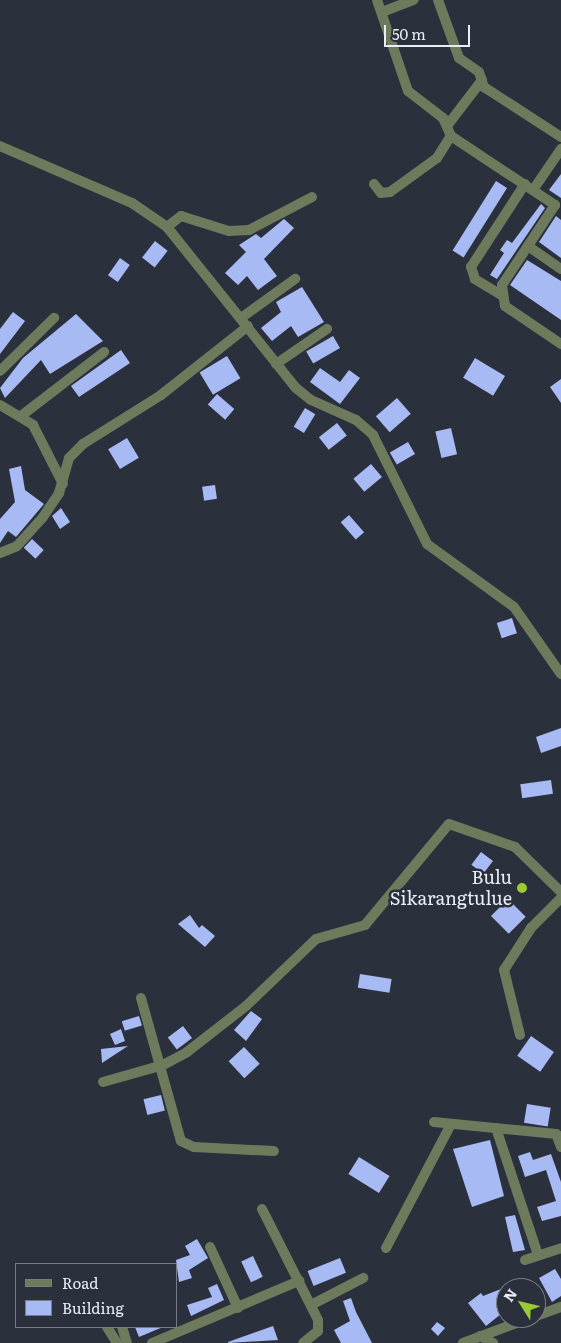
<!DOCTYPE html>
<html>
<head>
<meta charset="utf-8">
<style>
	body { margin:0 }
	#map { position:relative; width:561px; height:1343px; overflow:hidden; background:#2b303d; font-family:Literata,serif }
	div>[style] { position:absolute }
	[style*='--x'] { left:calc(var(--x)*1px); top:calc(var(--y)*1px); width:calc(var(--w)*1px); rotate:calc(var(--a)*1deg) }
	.building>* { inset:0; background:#a7baf4; transform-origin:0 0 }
	.minor>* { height:10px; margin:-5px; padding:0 5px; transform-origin:5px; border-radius:5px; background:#6d7a5b }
	.dots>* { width:14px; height:14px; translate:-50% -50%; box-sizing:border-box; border:2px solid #2b303d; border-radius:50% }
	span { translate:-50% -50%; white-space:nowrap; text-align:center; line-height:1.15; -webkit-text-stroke:5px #2b303d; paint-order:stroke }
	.poi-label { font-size:18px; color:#eaedf6 }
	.right { translate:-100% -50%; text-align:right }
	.legend { position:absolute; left:15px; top:1263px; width:162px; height:65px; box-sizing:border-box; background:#2b303d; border:1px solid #777c87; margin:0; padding:6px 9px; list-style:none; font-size:15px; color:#eaedf6 }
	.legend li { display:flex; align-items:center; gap:10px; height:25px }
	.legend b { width:25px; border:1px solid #777c87 }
	.north { position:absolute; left:496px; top:1278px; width:50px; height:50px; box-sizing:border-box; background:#2b303d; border:1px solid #777c87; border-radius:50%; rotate:306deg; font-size:14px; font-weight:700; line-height:20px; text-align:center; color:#eaedf6 }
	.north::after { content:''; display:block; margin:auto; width:18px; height:22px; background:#9acb35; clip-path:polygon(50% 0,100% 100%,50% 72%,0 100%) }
	.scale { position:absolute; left:384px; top:25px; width:86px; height:22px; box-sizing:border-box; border:2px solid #eaedf6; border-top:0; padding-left:6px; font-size:15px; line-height:18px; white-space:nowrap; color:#eaedf6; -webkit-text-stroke:4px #2b303d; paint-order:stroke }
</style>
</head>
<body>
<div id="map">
	<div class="building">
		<i style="clip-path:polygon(561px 174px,561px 198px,549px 190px)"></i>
		<i style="left:496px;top:181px;width:13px;height:82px;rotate:32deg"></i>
		<i style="clip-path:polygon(541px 204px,545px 208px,497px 279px,490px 275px,504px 253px,500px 250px,507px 240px,512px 243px)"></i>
		<i style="clip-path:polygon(556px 216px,561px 220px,561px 258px,539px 242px)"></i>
		<i style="clip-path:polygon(284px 219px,294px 228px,264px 259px,277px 276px,258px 290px,247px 276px,238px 285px,225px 273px,246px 252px,239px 245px,256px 234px,261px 238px)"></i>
		<i style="left:155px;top:241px;width:16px;height:21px;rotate:38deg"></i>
		<i style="left:120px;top:258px;width:12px;height:21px;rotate:35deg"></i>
		<i style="clip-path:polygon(527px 260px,561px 281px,561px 320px,510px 285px)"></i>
		<i style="clip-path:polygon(302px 287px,324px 322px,298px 337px,291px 326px,272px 341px,261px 328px,281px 312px,276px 302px)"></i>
		<i style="clip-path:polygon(13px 312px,25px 321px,0 354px,0 329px)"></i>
		<i style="clip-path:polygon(76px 314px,103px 341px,50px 374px,41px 360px,5px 398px,0 388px,23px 358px)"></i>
		<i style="left:333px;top:336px;width:14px;height:31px;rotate:60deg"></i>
		<i style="clip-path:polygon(121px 350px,130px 363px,79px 397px,71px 386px)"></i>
		<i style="left:227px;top:356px;width:26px;height:32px;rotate:59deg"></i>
		<i style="left:475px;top:358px;width:35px;height:23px;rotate:31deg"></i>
		<i style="clip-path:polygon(320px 368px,340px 382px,349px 370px,360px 378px,340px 404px,310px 382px)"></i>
		<i style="clip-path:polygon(561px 379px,561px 403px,550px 387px)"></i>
		<i style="left:217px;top:394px;width:23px;height:14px;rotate:41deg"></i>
		<i style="left:397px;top:398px;width:21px;height:28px;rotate:49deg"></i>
		<i style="left:305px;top:408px;width:12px;height:22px;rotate:31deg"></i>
		<i style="left:337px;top:423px;width:16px;height:23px;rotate:52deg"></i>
		<i style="left:451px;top:428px;width:27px;height:16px;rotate:77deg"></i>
		<i style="left:127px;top:438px;width:23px;height:22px;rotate:59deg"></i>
		<i style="left:408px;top:442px;width:14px;height:21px;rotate:60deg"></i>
		<i style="left:371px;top:464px;width:17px;height:23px;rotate:50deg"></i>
		<i style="clip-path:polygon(21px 466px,25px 490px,44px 504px,16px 537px,8px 531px,0 543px,0 519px,15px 502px,9px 469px)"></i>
		<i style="left:215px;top:485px;width:14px;height:13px;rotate:82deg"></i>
		<i style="clip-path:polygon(61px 508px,70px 522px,60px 529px,52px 516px)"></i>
		<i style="left:349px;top:515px;width:23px;height:11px;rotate:49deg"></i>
		<i style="left:32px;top:539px;width:16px;height:12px;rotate:43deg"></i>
		<i style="left:512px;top:618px;width:16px;height:16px;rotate:72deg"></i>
		<i style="clip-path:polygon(561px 728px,561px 746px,541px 753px,536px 737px)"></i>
		<i style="left:551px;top:780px;width:14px;height:31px;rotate:82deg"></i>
		<i style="left:481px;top:852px;width:15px;height:16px;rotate:37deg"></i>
		<i style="left:508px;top:899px;width:25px;height:24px;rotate:45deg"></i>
		<i style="clip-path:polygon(190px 915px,199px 928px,202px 925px,215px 936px,205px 947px,178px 924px)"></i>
		<i style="left:360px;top:974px;width:32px;height:14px;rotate:9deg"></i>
		<i style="clip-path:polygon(251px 1011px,262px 1019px,246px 1041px,234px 1030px)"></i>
		<i style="left:139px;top:1016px;width:10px;height:18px;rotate:73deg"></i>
		<i style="left:183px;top:1026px;width:15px;height:19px;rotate:53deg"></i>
		<i style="clip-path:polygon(121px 1029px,125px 1041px,115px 1045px,110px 1034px)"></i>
		<i style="left:531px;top:1036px;width:28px;height:24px;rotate:35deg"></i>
		<i style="clip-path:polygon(128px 1046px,102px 1063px,101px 1049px)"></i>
		<i style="left:244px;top:1047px;width:23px;height:21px;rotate:47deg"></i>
		<i style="left:161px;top:1095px;width:16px;height:18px;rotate:76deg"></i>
		<i style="left:527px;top:1104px;width:24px;height:19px;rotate:9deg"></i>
		<i style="clip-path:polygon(490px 1140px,504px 1196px,472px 1207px,453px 1149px)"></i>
		<i style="clip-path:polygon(530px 1152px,533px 1160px,551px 1154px,561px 1182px,561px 1216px,542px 1221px,537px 1207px,556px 1201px,546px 1170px,525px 1177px,518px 1156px)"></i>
		<i style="left:359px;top:1157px;width:36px;height:20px;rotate:32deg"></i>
		<i style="clip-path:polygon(515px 1215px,525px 1250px,513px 1252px,505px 1217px)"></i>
		<i style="clip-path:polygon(197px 1239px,208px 1258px,189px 1270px,192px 1278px,179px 1282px,176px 1260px,190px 1255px,185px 1246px)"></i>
		<i style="left:253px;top:1256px;width:23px;height:13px;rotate:65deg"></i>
		<i style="left:340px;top:1258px;width:16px;height:35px;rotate:68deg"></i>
		<i style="clip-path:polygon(555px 1269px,561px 1279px,561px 1296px,552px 1302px,539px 1278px)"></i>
		<i style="clip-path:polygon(217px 1284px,224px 1300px,191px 1316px,187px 1305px,212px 1297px,208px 1288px)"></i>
		<i style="clip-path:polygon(506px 1287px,506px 1310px,486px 1326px,468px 1303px,481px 1293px,483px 1296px)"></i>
		<i style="clip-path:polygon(351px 1298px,356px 1312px,372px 1343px,341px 1343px,334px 1330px,350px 1321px,343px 1301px)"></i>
		<i style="clip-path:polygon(437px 1322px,445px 1328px,438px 1336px,431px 1329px)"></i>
		<i style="clip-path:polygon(273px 1326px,278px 1340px,228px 1343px,228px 1342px)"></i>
		<i style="clip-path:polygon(135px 1327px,163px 1327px,139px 1337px)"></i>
	</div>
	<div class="minor">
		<i style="--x:438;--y:0;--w:62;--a:70.1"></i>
		<i style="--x:459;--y:58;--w:24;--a:35"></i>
		<i style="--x:479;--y:72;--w:16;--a:72"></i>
		<i style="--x:484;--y:87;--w:92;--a:33"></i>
		<i style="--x:382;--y:12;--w:34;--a:-21"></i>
		<i style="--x:447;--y:126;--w:58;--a:-52.7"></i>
		<i style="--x:451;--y:136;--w:125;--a:33.6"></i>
		<i style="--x:555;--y:205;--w:96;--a:123.5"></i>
		<i style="--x:502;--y:285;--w:21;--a:82"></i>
		<i style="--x:505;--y:306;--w:68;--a:34.2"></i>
		<i style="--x:0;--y:146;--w:144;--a:23.4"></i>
		<i style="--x:132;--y:203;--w:42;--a:34.4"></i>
		<i style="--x:167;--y:227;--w:18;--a:-38"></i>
		<i style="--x:181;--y:216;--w:50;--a:17.4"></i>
		<i style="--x:229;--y:231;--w:20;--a:-3"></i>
		<i style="--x:249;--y:230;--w:71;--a:-27.6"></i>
		<i style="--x:374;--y:184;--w:11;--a:52"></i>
		<i style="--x:381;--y:193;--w:9;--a:-6"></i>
		<i style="--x:390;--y:192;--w:58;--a:-35.9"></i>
		<i style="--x:437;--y:158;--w:26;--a:-58"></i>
		<i style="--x:451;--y:136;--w:20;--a:-114"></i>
		<i style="--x:443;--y:118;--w:44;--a:-142.4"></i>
		<i style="--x:408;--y:91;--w:96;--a:-108.8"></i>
		<i style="--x:533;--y:190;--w:50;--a:-55.7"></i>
		<i style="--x:167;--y:227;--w:206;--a:51.3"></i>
		<i style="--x:296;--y:388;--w:19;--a:39"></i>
		<i style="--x:311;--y:400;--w:49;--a:24"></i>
		<i style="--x:356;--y:420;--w:23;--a:41"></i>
		<i style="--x:373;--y:435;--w:122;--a:63.6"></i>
		<i style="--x:427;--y:544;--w:107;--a:35.9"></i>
		<i style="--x:514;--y:607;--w:82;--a:55"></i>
		<i style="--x:528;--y:246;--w:40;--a:34.9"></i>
		<i style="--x:503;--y:296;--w:33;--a:-149"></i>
		<i style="--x:475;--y:279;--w:13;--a:-108"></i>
		<i style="--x:471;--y:267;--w:99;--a:-57"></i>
		<i style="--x:241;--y:318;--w:67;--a:-35.8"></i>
		<i style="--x:276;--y:364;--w:62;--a:-34.5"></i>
		<i style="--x:0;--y:371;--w:76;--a:-44.5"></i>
		<i style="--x:0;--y:405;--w:39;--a:31"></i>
		<i style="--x:33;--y:425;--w:66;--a:63"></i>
		<i style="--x:21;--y:416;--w:105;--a:-37.6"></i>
		<i style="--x:0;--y:553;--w:18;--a:-22"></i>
		<i style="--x:17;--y:546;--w:39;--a:-48"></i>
		<i style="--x:43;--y:517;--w:29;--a:-56"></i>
		<i style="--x:59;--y:493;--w:36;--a:-74"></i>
		<i style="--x:69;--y:458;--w:20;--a:-45"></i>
		<i style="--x:83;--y:444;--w:92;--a:-32.1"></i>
		<i style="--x:161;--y:395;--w:111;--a:-38.4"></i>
		<i style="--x:141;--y:998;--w:148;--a:74.4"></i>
		<i style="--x:181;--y:1141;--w:14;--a:25"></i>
		<i style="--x:194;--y:1147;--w:80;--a:2.9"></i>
		<i style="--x:520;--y:1035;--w:67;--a:-103.8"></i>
		<i style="--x:504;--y:970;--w:50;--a:-57.3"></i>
		<i style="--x:531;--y:928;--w:42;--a:-45"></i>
		<i style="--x:103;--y:1082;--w:62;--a:-15.8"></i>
		<i style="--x:163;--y:1065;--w:27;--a:-28"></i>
		<i style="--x:187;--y:1052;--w:75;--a:-37.9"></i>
		<i style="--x:246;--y:1006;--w:97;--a:-43.7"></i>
		<i style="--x:316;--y:939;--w:51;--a:-15.9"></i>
		<i style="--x:365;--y:925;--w:131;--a:-50.3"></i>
		<i style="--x:449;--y:824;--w:70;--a:19.2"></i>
		<i style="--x:515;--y:847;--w:64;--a:44.4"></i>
		<i style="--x:434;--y:1122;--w:123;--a:5.6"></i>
		<i style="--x:556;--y:1134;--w:14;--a:69"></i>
		<i style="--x:496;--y:1128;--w:134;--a:71.7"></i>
		<i style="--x:262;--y:1209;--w:124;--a:63.2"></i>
		<i style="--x:318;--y:1320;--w:11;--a:90"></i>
		<i style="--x:318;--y:1331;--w:19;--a:141"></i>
		<i style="--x:210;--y:1247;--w:67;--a:65.3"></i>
		<i style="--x:386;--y:1248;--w:140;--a:-62.3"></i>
		<i style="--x:525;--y:1260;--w:38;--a:-18"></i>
		<i style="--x:311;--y:1305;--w:59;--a:-27.4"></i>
		<i style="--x:536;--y:1316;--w:27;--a:-20"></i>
		<i style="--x:107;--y:1327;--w:19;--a:58"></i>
		<i style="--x:122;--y:1327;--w:17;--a:73"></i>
		<i style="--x:480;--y:1336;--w:15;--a:28"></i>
		<i style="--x:152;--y:1343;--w:160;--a:-22.9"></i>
		<i style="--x:463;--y:1343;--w:72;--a:-20.5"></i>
	</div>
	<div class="dots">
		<i style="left:522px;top:888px;background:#9acb35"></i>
	</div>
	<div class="poi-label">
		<span class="right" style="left:512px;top:888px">Bulu<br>Sikarangtulue</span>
	</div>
	<ul class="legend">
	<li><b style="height:6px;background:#6d7a5b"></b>Road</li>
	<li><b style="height:14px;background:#a7baf4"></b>Building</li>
	</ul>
	<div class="north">N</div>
	<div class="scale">50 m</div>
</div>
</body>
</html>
